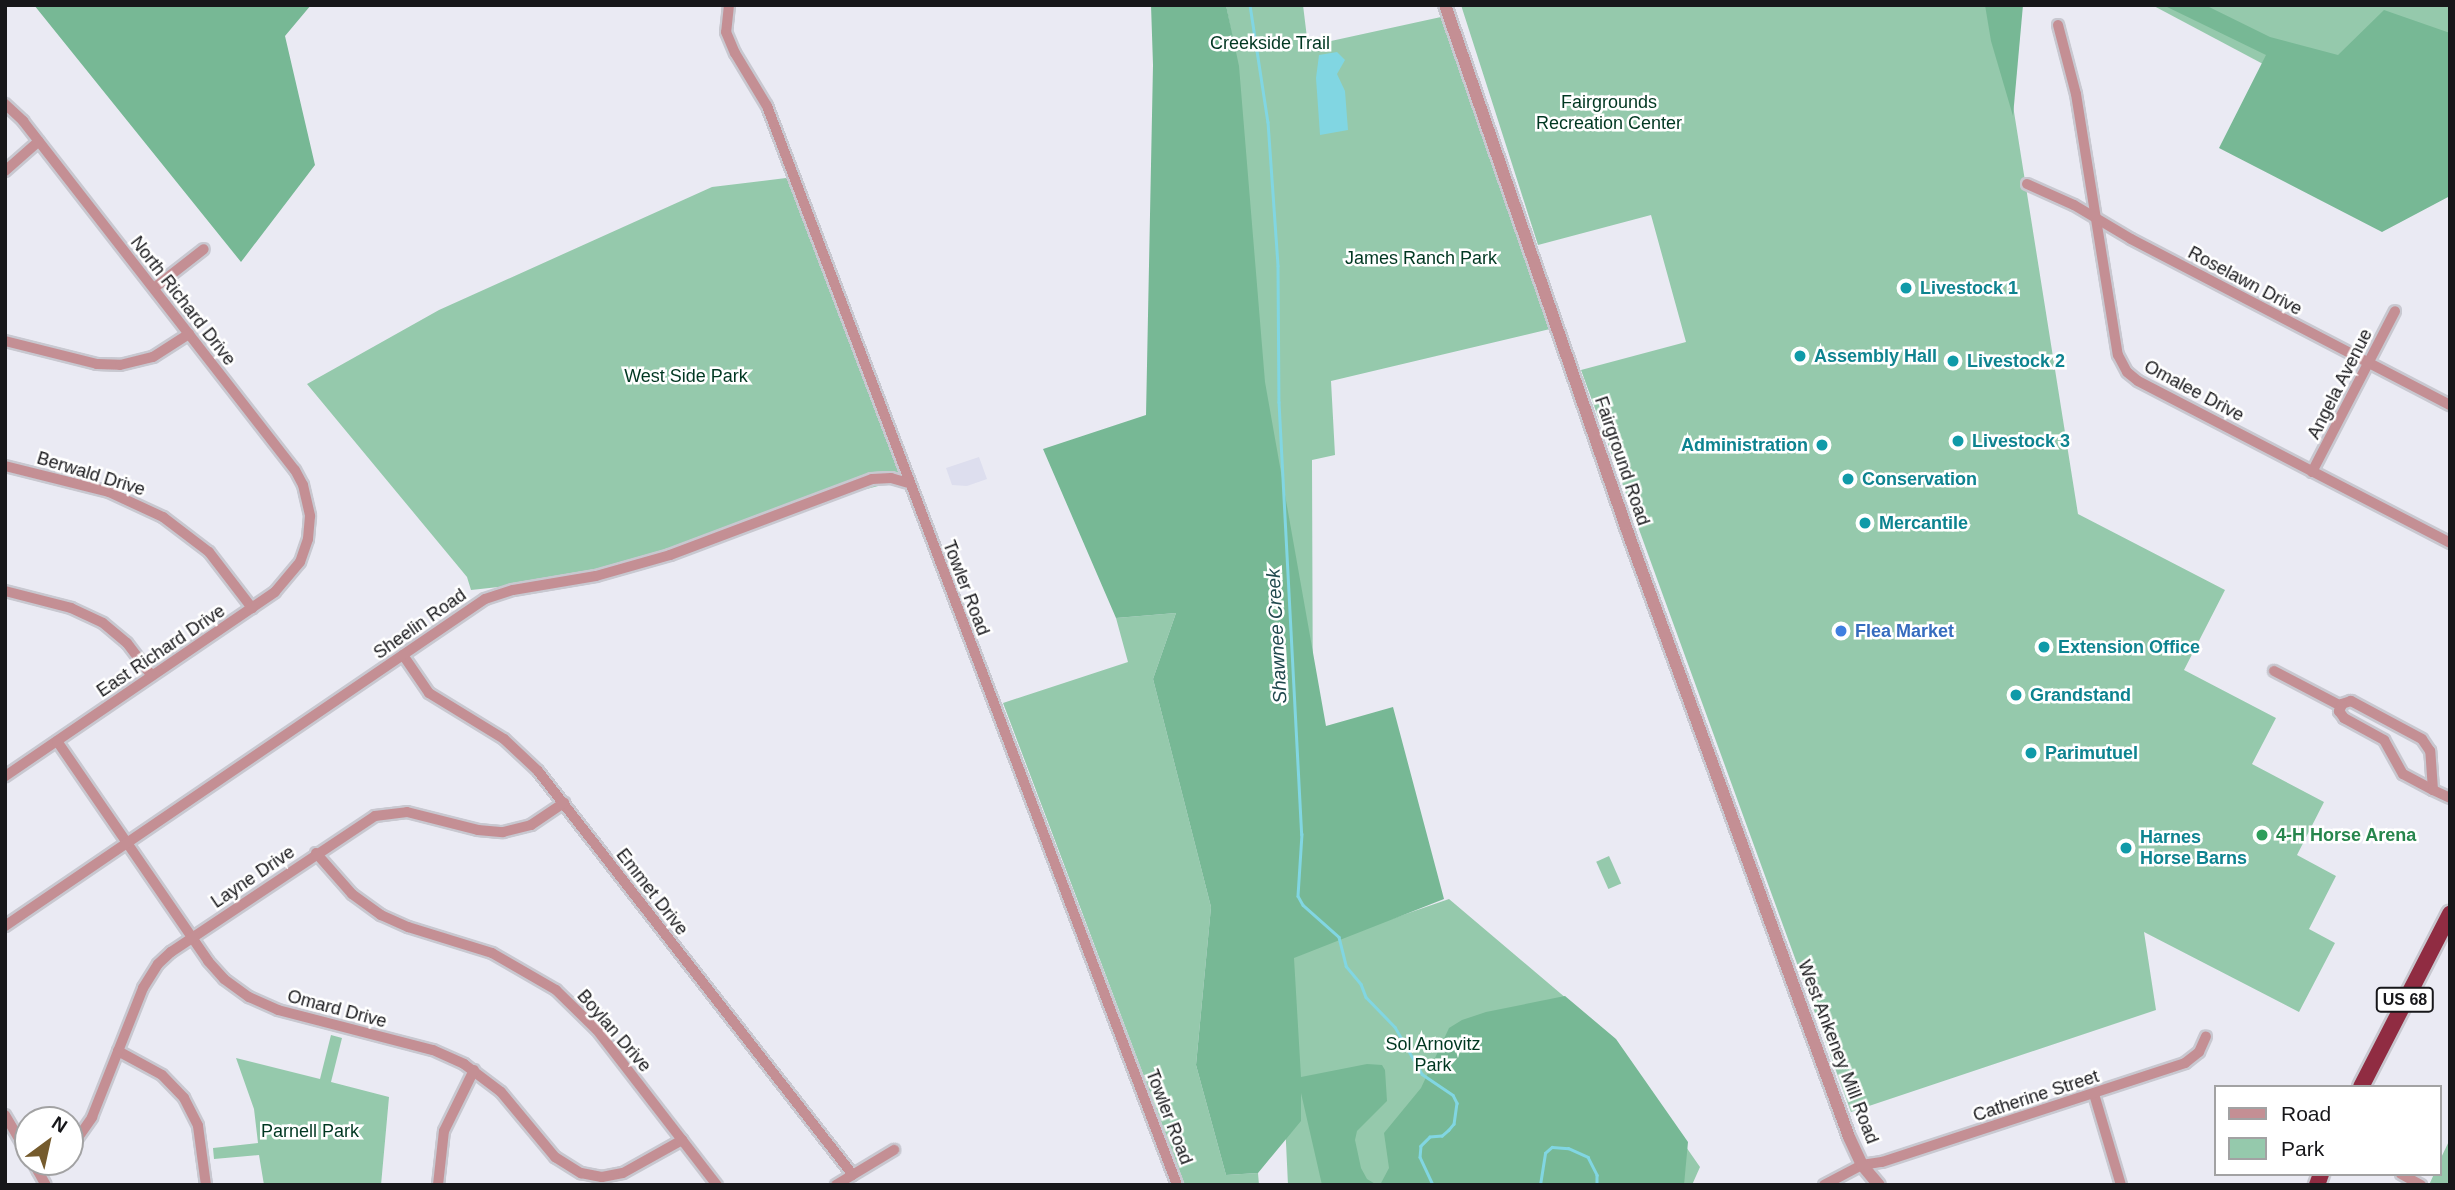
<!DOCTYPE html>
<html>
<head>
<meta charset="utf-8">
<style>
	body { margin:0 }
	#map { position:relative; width:2455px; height:1190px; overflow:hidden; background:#eaeaf3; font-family:Helvetica,sans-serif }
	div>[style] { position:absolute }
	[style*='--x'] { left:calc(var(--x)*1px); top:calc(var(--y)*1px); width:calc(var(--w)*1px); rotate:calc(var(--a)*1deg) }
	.built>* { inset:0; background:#dddeee }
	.green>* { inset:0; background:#95c9ac; transform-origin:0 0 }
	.forest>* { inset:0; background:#77b895 }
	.water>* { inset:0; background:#81d6e2 }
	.stream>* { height:2.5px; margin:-1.25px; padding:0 1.25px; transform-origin:1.25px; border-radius:1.25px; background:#81d6e2 }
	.roads { filter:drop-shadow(2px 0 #c8c8d0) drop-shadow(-2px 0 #c8c8d0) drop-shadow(0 2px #c8c8d0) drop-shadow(0 -2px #c8c8d0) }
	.minor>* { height:10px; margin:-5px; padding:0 5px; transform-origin:5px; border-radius:5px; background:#c48f94 }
	.tertiary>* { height:12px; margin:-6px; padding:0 6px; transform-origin:6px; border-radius:6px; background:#c48f94 }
	.trunk>* { height:16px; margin:-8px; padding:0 8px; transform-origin:8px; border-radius:8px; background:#902c42 }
	.dots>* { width:19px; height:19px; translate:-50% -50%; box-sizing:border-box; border:4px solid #fff; border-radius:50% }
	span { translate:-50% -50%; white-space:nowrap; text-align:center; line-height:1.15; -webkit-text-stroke:5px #fff; paint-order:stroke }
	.shield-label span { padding:2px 5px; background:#fff; border:2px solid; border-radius:5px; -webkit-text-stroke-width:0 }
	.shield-label { font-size:16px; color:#17171a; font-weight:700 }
	.park-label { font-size:18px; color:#003721 }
	.street-label { font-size:18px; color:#17171a }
	.culture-label { font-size:18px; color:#0d838f; font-weight:700 }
	.left { translate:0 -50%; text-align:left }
	.right { translate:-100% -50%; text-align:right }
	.shop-label { font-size:18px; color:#366cbe; font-weight:700 }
	.leisure-label { font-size:18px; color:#27864d; font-weight:700 }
	.water-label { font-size:19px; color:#20484d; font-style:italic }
	.frame { position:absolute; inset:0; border:7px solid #17171a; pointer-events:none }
	.legend { position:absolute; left:2214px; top:1085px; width:228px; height:91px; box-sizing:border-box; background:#fff; border:2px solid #a2a2a3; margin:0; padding:9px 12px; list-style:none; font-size:21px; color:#17171a }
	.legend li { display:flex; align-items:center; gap:14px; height:35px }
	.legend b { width:35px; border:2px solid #a2a2a3 }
	.north { position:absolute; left:14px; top:1106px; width:70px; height:70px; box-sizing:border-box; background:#fff; border:2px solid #a2a2a3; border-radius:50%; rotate:33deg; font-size:19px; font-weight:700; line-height:28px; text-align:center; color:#17171a }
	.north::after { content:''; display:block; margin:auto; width:24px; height:32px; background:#755b2d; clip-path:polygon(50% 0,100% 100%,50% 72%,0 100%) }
</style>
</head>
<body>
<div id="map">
	<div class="built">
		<i style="clip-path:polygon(979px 457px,987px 479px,967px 486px,952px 485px,946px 468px)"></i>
	</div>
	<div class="green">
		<i style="clip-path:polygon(1226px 5px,1303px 5px,1308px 46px,1441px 17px,1550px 329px,1331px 381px,1335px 455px,1312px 460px,1313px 739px,1299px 951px,1449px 899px,1606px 1032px,1700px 1167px,1692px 1185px,1288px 1185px,1234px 47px)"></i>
		<i style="clip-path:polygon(1461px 5px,1997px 5px,2078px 514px,2225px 590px,2184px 670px,2276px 718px,2252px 764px,2324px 802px,2297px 855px,2336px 876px,2309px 929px,2335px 943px,2299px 1012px,2144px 932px,2156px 1010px,1851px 1112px,1581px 370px,1686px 342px,1651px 215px,1538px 245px)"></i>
		<i style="clip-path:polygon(2152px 5px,2450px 5px,2450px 159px,2263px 64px)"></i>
		<i style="clip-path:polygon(794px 177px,901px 480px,779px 512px,596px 576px,471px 590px,467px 577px,307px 384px,439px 310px,712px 187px)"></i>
		<i style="clip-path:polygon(1176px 613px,1153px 679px,1211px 907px,1196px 1065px,1226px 1175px,1258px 1173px,1259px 1185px,1185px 1185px,1003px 703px,1128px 662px,1116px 618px)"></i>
		<i style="left:1609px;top:856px;width:30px;height:14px;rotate:66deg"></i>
		<i style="clip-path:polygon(331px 1035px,342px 1038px,331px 1082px,389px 1097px,381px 1185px,264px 1185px,259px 1155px,214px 1159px,213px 1148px,258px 1143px,254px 1109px,236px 1058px,320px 1079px)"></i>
		<i style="clip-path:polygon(2450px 1139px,2450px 1185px,2429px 1185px,2434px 1174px,2439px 1174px,2439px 1162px)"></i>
	</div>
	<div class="forest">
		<i style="clip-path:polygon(34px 5px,311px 5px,285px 36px,315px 165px,241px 262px)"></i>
		<i style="clip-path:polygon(1151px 5px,1226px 5px,1239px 66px,1265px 382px,1326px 726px,1393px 707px,1444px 899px,1294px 958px,1301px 1077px,1367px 1064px,1382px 1065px,1385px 1070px,1387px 1101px,1357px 1131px,1355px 1140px,1361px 1168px,1367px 1179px,1377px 1185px,1322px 1185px,1301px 1093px,1301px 1121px,1258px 1173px,1226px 1175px,1196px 1065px,1211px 907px,1153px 679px,1176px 613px,1116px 618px,1043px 449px,1146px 415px,1153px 65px)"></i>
		<i style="clip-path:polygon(1985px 5px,2023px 5px,2013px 116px,1991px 41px)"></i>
		<i style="clip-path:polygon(2163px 5px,2205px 5px,2270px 37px,2338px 55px,2384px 10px,2450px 33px,2450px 196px,2382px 232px,2219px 148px,2266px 55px)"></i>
		<i style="clip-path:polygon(1565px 996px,1616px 1039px,1688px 1142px,1684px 1185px,1380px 1185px,1389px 1168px,1384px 1133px,1421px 1088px,1449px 1028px,1462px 1020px,1486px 1012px)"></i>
	</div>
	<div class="water">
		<i style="clip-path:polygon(1337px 52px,1345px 60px,1337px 74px,1345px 91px,1348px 130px,1320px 135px,1316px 78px,1319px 55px)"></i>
	</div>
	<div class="stream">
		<i style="--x:1250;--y:5;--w:118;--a:81.3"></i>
		<i style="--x:1268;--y:122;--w:144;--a:86"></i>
		<i style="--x:1278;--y:266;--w:136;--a:89.6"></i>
		<i style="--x:1279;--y:402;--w:433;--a:87"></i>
		<i style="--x:1302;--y:834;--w:62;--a:93.7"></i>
		<i style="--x:1298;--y:896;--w:10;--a:61"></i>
		<i style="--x:1303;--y:905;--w:48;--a:41.6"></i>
		<i style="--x:1339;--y:937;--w:30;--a:76"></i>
		<i style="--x:1346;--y:966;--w:23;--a:50"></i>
		<i style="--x:1361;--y:984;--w:14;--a:69"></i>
		<i style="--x:1366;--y:997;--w:42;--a:46"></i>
		<i style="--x:1395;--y:1027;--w:54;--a:60.1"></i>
		<i style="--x:1422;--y:1074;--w:37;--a:34"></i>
		<i style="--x:1453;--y:1095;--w:9;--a:63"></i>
		<i style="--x:1457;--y:1103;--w:21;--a:98"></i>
		<i style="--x:1454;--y:1124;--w:8;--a:130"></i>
		<i style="--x:1449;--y:1130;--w:9;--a:139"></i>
		<i style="--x:1442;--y:1136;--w:12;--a:175"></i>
		<i style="--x:1430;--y:1137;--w:13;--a:135"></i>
		<i style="--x:1421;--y:1146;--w:11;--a:95"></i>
		<i style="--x:1420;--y:1157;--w:31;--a:65"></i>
		<i style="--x:1540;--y:1185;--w:32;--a:-81"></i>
		<i style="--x:1545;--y:1153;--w:9;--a:-41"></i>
		<i style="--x:1552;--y:1147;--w:16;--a:4"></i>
		<i style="--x:1568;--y:1148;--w:22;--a:24"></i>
		<i style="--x:1588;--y:1157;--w:20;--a:63"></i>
		<i style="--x:1597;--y:1175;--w:10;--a:90"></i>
	</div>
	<div class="roads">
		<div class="minor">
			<i style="--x:729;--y:5;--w:27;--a:96"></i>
			<i style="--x:726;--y:32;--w:23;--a:67"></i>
			<i style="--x:735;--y:53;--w:62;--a:58.9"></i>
			<i style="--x:767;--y:106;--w:1154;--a:69.19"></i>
			<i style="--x:2058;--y:25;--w:71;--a:75.4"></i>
			<i style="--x:2076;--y:94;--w:264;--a:80.9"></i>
			<i style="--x:2118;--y:355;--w:19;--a:62"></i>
			<i style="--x:2127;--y:372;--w:14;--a:39"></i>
			<i style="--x:2138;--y:381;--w:352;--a:27.4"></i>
			<i style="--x:5;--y:104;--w:25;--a:43"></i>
			<i style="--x:23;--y:121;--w:442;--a:52.1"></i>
			<i style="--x:295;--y:470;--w:17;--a:62"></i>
			<i style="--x:303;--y:485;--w:32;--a:77"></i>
			<i style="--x:310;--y:516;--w:23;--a:95"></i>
			<i style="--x:308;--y:539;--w:24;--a:109"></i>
			<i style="--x:300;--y:562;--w:39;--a:130"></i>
			<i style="--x:275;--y:592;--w:327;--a:145.7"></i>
			<i style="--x:5;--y:171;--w:45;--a:-41.4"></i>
			<i style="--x:2027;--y:184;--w:51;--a:24.1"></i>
			<i style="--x:2074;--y:205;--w:66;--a:30.8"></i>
			<i style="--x:2131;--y:239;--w:360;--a:27.5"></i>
			<i style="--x:154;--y:288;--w:63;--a:-38"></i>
			<i style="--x:5;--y:341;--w:95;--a:14"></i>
			<i style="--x:97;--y:364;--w:23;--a:2"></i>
			<i style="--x:120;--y:365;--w:34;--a:-14"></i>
			<i style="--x:153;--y:357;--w:43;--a:-32.6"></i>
			<i style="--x:5;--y:466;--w:107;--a:14"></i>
			<i style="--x:109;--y:492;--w:60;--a:24.8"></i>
			<i style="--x:163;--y:517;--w:58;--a:37.3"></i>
			<i style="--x:209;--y:552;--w:71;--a:52.5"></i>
			<i style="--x:2312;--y:472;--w:181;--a:-62.7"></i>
			<i style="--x:5;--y:591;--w:68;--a:14.4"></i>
			<i style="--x:71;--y:608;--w:35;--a:25"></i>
			<i style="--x:103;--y:623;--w:31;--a:40"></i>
			<i style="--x:127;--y:643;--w:41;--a:52.9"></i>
			<i style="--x:403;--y:655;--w:46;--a:55.6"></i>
			<i style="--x:429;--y:693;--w:88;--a:31.5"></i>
			<i style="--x:504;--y:739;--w:47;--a:43.3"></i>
			<i style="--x:538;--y:771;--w:512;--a:52.06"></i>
			<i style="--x:2274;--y:671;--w:76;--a:27.6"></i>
			<i style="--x:57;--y:741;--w:267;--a:55.5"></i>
			<i style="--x:208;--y:961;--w:24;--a:48"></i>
			<i style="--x:224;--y:979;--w:31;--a:36"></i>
			<i style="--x:249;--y:997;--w:32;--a:24"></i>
			<i style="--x:278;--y:1010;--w:160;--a:14.5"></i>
			<i style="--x:433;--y:1050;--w:34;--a:24"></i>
			<i style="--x:464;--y:1064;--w:46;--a:37.1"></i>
			<i style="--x:501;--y:1092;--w:85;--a:50.3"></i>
			<i style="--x:555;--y:1157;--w:31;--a:32"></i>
			<i style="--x:581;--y:1173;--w:21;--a:11"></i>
			<i style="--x:602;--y:1177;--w:21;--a:-11"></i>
			<i style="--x:623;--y:1173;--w:68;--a:-29.2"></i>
			<i style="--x:2433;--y:790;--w:39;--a:-94"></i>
			<i style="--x:2430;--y:751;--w:14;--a:-124"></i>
			<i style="--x:2422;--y:739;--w:81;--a:-151.8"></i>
			<i style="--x:2351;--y:701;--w:9;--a:162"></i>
			<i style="--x:2342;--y:704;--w:8;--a:113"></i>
			<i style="--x:2339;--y:711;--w:9;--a:54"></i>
			<i style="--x:2344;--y:718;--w:46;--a:28.8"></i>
			<i style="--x:2384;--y:740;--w:39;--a:61"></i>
			<i style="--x:2403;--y:774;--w:34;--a:28"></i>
			<i style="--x:2433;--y:790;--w:19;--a:25"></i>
			<i style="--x:316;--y:853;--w:55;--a:48.7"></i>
			<i style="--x:352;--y:894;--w:36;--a:36"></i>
			<i style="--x:381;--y:915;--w:30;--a:24"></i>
			<i style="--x:408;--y:927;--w:88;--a:17.2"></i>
			<i style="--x:492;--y:953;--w:74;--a:30"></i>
			<i style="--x:556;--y:990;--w:57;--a:44.3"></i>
			<i style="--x:597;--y:1030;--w:196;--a:52.3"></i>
			<i style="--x:5;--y:926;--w:581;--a:-34.26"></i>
			<i style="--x:485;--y:599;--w:29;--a:-18"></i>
			<i style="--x:513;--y:590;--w:84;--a:-9.6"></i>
			<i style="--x:596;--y:576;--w:77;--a:-15.8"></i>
			<i style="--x:670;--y:555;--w:216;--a:-20.6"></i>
			<i style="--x:872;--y:479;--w:19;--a:-3"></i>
			<i style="--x:891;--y:478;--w:19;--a:16"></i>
			<i style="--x:118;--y:1051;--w:50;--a:28.6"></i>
			<i style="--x:162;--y:1075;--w:32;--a:46"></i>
			<i style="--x:184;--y:1098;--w:31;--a:63"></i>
			<i style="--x:198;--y:1126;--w:60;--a:82.3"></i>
			<i style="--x:2094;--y:1094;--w:95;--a:73.5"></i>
			<i style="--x:5;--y:1115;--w:45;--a:59.5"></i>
			<i style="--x:70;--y:1149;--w:39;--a:-55"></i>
			<i style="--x:92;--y:1117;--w:139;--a:-68.4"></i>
			<i style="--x:143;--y:988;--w:28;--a:-58"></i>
			<i style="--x:158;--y:964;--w:18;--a:-43"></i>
			<i style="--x:171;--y:952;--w:245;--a:-33.7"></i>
			<i style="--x:375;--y:816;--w:32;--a:-7"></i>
			<i style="--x:407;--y:812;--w:73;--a:14.2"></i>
			<i style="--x:478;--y:830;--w:25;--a:5"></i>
			<i style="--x:503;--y:832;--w:29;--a:-14"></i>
			<i style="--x:531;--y:825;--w:40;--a:-34"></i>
			<i style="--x:33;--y:1162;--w:26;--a:61"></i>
			<i style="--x:38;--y:1171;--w:17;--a:-31"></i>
			<i style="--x:2401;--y:1174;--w:23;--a:29"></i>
			<i style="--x:438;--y:1185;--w:54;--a:-83.7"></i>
			<i style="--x:444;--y:1131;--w:68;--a:-63.8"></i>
			<i style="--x:836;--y:1185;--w:68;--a:-31.1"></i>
			<i style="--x:1824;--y:1185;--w:43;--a:-27.8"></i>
			<i style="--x:1862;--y:1165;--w:20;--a:-9"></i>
			<i style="--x:1882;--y:1162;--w:319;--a:-18.1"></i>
			<i style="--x:2185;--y:1063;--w:18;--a:-38"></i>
			<i style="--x:2199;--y:1052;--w:17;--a:-66"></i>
		</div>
		<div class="tertiary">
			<i style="--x:1445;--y:5;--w:559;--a:70.88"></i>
			<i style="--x:1628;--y:533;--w:643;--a:69.9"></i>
			<i style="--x:1849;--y:1137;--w:31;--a:65"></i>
			<i style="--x:1862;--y:1165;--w:26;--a:50"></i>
		</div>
		<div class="trunk">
			<i style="--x:2361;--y:1087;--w:195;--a:-62.8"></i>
			<i style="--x:2317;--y:1185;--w:12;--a:-70"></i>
		</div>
	</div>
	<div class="dots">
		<i style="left:1906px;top:288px;background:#0f9aa8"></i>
		<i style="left:1800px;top:356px;background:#0f9aa8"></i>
		<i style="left:1953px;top:361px;background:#0f9aa8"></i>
		<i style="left:1958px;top:441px;background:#0f9aa8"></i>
		<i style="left:1822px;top:445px;background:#0f9aa8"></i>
		<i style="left:1848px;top:479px;background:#0f9aa8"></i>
		<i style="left:1865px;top:523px;background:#0f9aa8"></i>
		<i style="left:1841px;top:631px;background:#3f7fe0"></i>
		<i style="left:2044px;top:647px;background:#0f9aa8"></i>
		<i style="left:2016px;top:695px;background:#0f9aa8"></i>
		<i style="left:2031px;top:753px;background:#0f9aa8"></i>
		<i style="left:2262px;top:835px;background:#2e9e5b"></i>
		<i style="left:2126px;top:848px;background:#0f9aa8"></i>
	</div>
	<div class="shield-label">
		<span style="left:2405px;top:1000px">US 68</span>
	</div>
	<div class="park-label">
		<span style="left:1270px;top:43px">Creekside Trail</span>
		<span style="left:1609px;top:113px">Fairgrounds<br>Recreation Center</span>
		<span style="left:1421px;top:258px">James Ranch Park</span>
		<span style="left:686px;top:376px">West Side Park</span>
		<span style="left:1433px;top:1055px">Sol Arnovitz<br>Park</span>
		<span style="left:310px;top:1131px">Parnell Park</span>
	</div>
	<div class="street-label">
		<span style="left:2245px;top:281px;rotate:28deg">Roselawn Drive</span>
		<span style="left:183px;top:301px;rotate:52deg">North Richard Drive</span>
		<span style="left:2340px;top:384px;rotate:-63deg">Angela Avenue</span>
		<span style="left:2194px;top:391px;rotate:28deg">Omalee Drive</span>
		<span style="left:1622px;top:461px;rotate:71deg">Fairground Road</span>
		<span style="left:91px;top:474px;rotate:17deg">Berwald Drive</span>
		<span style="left:966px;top:588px;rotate:69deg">Towler Road</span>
		<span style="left:420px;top:624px;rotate:-35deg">Sheelin Road</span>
		<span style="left:161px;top:651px;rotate:-34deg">East Richard Drive</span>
		<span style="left:253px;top:877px;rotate:-34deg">Layne Drive</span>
		<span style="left:652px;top:892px;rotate:52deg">Emmet Drive</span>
		<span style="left:337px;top:1009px;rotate:15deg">Omard Drive</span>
		<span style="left:614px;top:1031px;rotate:49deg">Boylan Drive</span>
		<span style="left:1838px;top:1052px;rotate:69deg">West Ankeney Mill Road</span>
		<span style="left:2036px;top:1096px;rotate:-18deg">Catherine Street</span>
		<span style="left:1169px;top:1117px;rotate:69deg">Towler Road</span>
	</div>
	<div class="culture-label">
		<span class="left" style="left:1920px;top:288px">Livestock 1</span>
		<span class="left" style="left:1814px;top:356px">Assembly Hall</span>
		<span class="left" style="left:1967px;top:361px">Livestock 2</span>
		<span class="left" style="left:1972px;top:441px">Livestock 3</span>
		<span class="right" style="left:1808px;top:445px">Administration</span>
		<span class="left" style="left:1862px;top:479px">Conservation</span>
		<span class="left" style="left:1879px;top:523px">Mercantile</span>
		<span class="left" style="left:2058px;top:647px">Extension Office</span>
		<span class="left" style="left:2030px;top:695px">Grandstand</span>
		<span class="left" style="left:2045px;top:753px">Parimutuel</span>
		<span class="left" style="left:2140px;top:848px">Harnes<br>Horse Barns</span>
	</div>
	<div class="shop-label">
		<span class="left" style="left:1855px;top:631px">Flea Market</span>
	</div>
	<div class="leisure-label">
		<span class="left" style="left:2276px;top:835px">4-H Horse Arena</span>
	</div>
	<div class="water-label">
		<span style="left:1277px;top:636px;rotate:-93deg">Shawnee Creek</span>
	</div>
	<div class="frame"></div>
	<ul class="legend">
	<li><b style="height:9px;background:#c48f94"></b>Road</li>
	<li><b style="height:19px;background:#95c9ac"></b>Park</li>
	</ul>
	<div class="north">N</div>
</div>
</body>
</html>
